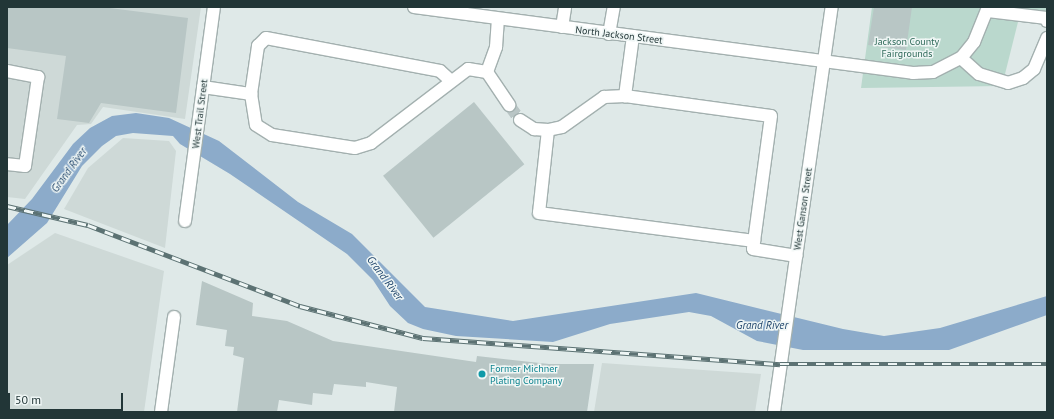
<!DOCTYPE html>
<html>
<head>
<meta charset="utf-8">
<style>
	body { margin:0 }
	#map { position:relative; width:1054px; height:419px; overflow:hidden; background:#dfe9e8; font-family:"PT Sans",sans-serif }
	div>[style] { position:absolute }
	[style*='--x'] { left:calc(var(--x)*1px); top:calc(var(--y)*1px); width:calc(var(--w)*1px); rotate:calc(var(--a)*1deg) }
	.built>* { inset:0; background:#ced9d7 }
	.green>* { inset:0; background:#bad8cd }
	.water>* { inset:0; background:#8cabca }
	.building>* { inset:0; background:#b8c6c5; transform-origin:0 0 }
	.minor-tunnel>* { height:12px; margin-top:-6px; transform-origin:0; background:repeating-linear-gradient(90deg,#b9c5c5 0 12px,transparent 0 18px) }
	.roads { filter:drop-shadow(1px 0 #a3b0af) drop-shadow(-1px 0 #a3b0af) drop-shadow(0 1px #a3b0af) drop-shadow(0 -1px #a3b0af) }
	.minor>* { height:12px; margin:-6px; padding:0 6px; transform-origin:6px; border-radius:6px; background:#fff }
	.rail>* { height:4.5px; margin-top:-2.25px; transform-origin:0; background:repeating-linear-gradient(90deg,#eff6f5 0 9px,#5c7273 0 18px); box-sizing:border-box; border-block:1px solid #5c7273 }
	.dots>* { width:11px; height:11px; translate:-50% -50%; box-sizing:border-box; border:2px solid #eff6f5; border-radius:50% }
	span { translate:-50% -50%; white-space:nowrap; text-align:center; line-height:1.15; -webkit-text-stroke:3px #eff6f5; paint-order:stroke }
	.street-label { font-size:10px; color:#223637 }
	.park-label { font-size:10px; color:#306a5a }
	.culture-label { font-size:10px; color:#0d838f }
	.left { translate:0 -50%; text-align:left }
	.water-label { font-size:11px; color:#22476d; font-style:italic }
	.frame { position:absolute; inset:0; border:8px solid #223637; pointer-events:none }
	.scale { position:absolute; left:8px; top:393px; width:115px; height:18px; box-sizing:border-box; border:2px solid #223637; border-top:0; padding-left:5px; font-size:12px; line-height:14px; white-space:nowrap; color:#223637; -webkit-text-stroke:3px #eff6f5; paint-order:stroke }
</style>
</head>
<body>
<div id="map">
	<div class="built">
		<i style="clip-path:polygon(7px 7px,201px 7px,185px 119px,103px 107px,91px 124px,77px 125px,25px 199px,7px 197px)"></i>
		<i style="clip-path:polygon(123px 138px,169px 141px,176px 151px,165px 248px,64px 209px,88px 168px)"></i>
		<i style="clip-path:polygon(55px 233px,164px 271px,144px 412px,7px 412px,7px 265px)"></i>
		<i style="clip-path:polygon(602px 363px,761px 374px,755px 412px,594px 412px)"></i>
	</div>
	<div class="green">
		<i style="clip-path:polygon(872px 7px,1047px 7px,1047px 21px,1020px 14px,1002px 86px,861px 88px)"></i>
	</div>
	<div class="water">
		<i style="clip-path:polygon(136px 113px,169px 118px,219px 141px,298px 202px,352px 234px,425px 307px,513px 321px,696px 293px,843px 329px,884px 336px,940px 328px,1047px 296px,1047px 315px,949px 350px,803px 350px,757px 341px,711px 316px,689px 312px,610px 324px,553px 342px,456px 336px,423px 329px,408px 323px,390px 306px,373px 280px,347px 254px,230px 174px,180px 144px,173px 136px,133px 133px,116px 136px,102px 146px,82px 166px,47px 223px,7px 258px,7px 225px,32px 199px,73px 144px,90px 128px,112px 116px)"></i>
	</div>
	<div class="building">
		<i style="clip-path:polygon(7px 7px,102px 7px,188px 18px,176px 113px,101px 103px,89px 123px,57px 119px,66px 56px,7px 48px)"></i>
		<i style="clip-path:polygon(874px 7px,912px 7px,906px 50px,868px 45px)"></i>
		<i style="left:474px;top:102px;width:80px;height:117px;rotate:51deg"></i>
		<i style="clip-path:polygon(202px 281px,253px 303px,252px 316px,287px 321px,333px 341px,476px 362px,477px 356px,549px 364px,594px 364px,587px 412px,394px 412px,397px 387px,366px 382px,366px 387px,334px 384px,332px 395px,313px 393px,312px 405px,279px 400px,277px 412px,237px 412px,244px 358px,233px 355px,234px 347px,225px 346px,227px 330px,196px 325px)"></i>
	</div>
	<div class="minor-tunnel">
		<i style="--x:509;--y:105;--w:19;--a:54"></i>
	</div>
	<div class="roads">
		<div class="minor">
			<i style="--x:414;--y:7;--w:503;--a:7.53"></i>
			<i style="--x:913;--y:73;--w:20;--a:-3"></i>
			<i style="--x:933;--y:72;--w:31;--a:-27"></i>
			<i style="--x:961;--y:58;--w:21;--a:-51"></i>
			<i style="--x:974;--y:42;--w:38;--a:-68"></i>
			<i style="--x:988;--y:11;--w:59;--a:6.8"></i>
			<i style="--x:1047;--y:18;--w:3;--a:90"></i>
			<i style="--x:562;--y:27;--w:20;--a:-81"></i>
			<i style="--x:609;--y:34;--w:27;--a:-80"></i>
			<i style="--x:633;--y:36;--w:61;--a:97.6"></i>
			<i style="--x:625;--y:96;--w:147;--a:7.8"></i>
			<i style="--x:771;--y:116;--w:134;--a:97.7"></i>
			<i style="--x:753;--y:249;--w:44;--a:9.2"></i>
			<i style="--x:961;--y:58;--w:24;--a:42"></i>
			<i style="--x:979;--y:74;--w:30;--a:17"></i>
			<i style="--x:1008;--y:83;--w:16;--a:-18"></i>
			<i style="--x:1023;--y:78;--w:14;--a:-39"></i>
			<i style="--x:1034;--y:69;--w:34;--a:-67"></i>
			<i style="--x:7;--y:71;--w:32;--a:11"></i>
			<i style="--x:38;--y:77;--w:90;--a:98.3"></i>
			<i style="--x:25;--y:166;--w:18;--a:-174"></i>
			<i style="--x:487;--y:72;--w:27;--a:-70"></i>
			<i style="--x:496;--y:47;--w:28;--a:-86"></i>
			<i style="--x:203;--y:87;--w:49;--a:8.3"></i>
			<i style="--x:251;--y:94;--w:31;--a:81"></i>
			<i style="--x:256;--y:125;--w:19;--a:32"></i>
			<i style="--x:272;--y:135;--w:84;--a:8.9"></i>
			<i style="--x:355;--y:148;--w:17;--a:-17"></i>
			<i style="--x:371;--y:143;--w:122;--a:-37.3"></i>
			<i style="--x:468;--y:69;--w:19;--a:9"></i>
			<i style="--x:487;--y:72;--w:40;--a:56"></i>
			<i style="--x:251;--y:94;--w:49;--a:-81.7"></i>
			<i style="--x:258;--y:46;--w:11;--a:-45"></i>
			<i style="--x:266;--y:38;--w:177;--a:10.7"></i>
			<i style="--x:440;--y:71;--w:13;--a:42"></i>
			<i style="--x:520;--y:120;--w:17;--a:33"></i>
			<i style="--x:534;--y:129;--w:14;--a:4"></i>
			<i style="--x:548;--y:130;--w:14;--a:-12"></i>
			<i style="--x:562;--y:127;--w:52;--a:-35.5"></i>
			<i style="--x:604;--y:97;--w:21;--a:-3"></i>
			<i style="--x:548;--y:130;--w:83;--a:96.2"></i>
			<i style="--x:539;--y:213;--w:217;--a:7.4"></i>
			<i style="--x:185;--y:221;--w:216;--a:-82.3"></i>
			<i style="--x:161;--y:412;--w:96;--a:-82.2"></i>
			<i style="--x:774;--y:412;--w:409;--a:-81.9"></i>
		</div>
	</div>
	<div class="rail">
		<i style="--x:7;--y:206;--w:83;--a:13.2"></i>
		<i style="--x:88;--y:225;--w:227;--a:20.9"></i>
		<i style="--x:300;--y:306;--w:127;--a:14.6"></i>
		<i style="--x:423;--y:338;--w:358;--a:4.2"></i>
		<i style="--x:780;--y:364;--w:267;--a:0"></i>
	</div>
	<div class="dots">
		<i style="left:482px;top:374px;background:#0f9aa8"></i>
	</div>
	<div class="street-label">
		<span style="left:619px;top:35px;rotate:7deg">North Jackson Street</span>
		<span style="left:200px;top:114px;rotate:-83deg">West Trail Street</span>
		<span style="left:803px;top:209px;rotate:-82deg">West Ganson Street</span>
	</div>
	<div class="park-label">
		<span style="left:907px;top:47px">Jackson County<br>Fairgrounds</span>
	</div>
	<div class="culture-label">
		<span class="left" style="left:490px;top:374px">Former Michner<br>Plating Company</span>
	</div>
	<div class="water-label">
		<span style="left:69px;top:170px;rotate:-54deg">Grand River</span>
		<span style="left:385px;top:278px;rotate:53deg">Grand River</span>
		<span style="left:762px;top:325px">Grand River</span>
	</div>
	<div class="frame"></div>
	<div class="scale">50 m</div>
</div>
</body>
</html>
